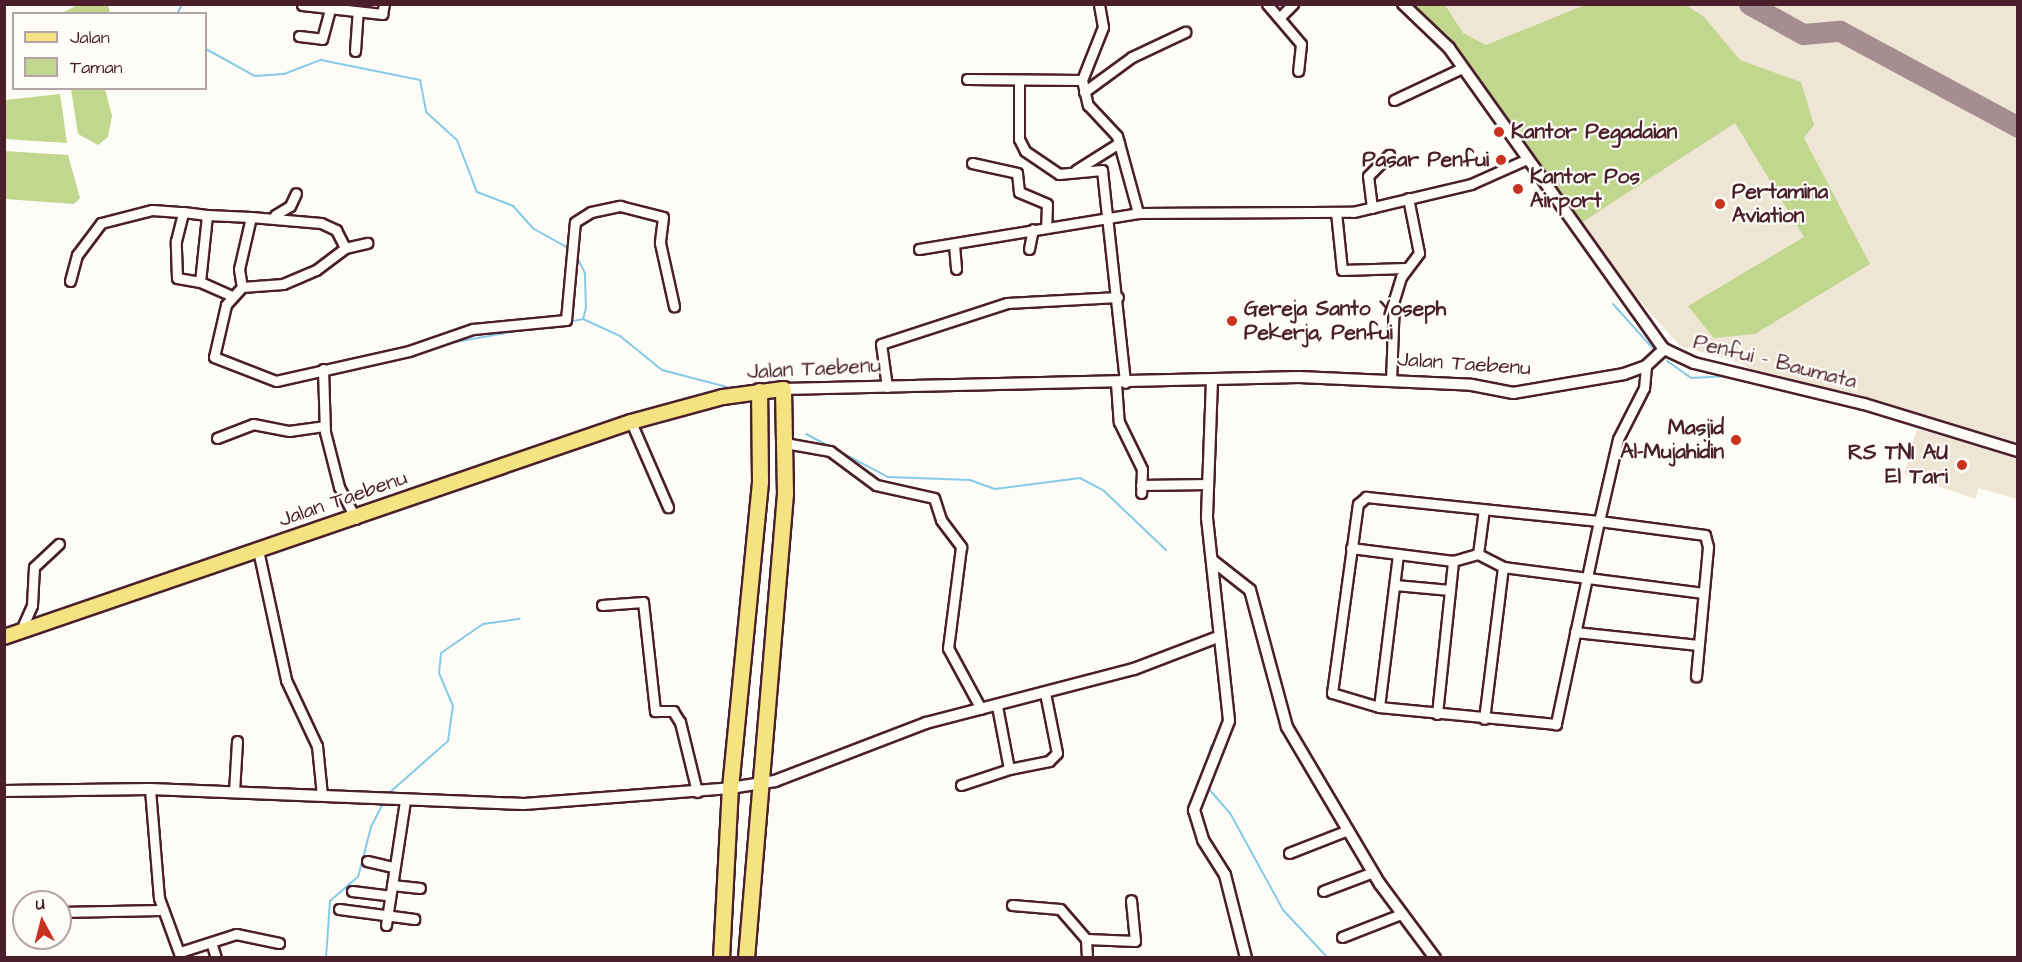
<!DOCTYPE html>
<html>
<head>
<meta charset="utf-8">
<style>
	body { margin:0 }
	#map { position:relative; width:2022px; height:962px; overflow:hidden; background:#fdfcf7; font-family:"Architects Daughter",sans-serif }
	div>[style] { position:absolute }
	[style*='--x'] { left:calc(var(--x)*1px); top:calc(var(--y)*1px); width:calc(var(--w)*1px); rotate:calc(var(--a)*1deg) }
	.built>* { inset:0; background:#eee5d4 }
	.green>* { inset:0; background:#c1d78d }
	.stream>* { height:2px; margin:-1px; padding:0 1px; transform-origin:1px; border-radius:1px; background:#86cae7 }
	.taxiway>* { height:21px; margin:-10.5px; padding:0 10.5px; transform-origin:10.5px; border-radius:10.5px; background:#a48e91 }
	.roads { filter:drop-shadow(2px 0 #4a1f2b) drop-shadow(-2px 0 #4a1f2b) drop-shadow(0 2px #4a1f2b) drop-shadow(0 -2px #4a1f2b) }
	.minor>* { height:9px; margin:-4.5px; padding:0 4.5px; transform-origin:4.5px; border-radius:4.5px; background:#fdfcf7 }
	.tertiary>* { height:10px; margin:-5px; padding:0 5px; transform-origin:5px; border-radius:5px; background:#fdfcf7 }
	.primary>* { height:14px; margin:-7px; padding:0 7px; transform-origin:7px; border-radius:7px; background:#f5e382 }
	.trunk>* { height:15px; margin:-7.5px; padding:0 7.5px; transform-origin:7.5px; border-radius:7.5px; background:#f5e382 }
	.dots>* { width:16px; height:16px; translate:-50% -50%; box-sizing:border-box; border:3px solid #fdfcf7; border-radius:50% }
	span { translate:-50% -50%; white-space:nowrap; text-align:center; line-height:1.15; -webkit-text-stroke:4.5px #fdfcf7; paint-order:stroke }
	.poi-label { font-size:21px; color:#4a1f2b; font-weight:700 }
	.left { translate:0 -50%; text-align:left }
	.right { translate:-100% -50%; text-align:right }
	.street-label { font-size:21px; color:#4a1f2b }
	.frame { position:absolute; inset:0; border:6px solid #4a1f2b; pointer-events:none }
	.legend { position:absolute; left:12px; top:12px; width:195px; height:78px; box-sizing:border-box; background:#fdfcf7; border:2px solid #b5a4a5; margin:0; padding:8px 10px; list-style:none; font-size:18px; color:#4a1f2b }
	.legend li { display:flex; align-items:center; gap:12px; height:30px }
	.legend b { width:30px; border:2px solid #b5a4a5 }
	.north { position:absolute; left:12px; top:890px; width:60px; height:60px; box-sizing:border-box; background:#fdfcf7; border:2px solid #b5a4a5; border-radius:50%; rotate:353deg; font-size:16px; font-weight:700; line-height:24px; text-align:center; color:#4a1f2b }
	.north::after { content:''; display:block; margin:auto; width:21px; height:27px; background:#c8321e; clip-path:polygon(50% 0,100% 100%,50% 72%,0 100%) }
</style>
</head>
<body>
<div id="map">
	<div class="built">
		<i style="clip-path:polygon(1414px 5px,2017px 5px,2017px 446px,1761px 375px,1738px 362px,1680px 346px,1613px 271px,1450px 37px)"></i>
		<i style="clip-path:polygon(1917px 429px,2017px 456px,2017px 499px,1979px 488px,1975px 499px,1904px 474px)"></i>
	</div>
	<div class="green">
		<i style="clip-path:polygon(77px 5px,108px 5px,110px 13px,62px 13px)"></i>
		<i style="clip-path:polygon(1413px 5px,1445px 5px,1463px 33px,1486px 45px,1585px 5px,1686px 5px,1704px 17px,1740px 60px,1801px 82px,1814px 125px,1804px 138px,1870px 264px,1755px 334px,1714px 338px,1688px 306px,1804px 237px,1735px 123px,1581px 223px,1448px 36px)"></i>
		<i style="clip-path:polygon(71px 89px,105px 89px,112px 116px,108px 137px,98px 145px,78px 134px)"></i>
		<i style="clip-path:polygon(60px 94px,67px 143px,5px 139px,5px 100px)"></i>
		<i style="clip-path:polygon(4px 151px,68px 155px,80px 198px,74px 204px,5px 199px)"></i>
	</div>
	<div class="stream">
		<i style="--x:177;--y:14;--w:11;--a:-63"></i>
		<i style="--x:206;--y:49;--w:56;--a:28.9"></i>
		<i style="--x:255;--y:76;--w:29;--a:-4"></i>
		<i style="--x:284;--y:74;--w:40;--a:-21"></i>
		<i style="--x:321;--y:60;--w:101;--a:11.4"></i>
		<i style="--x:420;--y:80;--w:33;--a:79"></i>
		<i style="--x:426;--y:112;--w:42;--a:42.1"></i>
		<i style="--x:457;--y:140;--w:56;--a:69"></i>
		<i style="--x:477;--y:192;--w:39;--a:21"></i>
		<i style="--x:513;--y:206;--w:31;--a:48"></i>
		<i style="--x:534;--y:229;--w:41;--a:29.1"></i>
		<i style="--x:1613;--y:304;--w:64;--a:48.1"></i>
		<i style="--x:583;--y:319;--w:41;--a:24.7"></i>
		<i style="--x:620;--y:336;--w:54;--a:39"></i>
		<i style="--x:662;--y:370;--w:79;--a:14.7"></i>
		<i style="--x:568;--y:322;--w:15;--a:-11"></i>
		<i style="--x:583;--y:319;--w:11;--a:-75"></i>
		<i style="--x:586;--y:308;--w:35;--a:-92"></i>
		<i style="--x:585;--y:273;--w:22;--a:-117"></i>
		<i style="--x:444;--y:344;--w:97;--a:-10.1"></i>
		<i style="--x:1667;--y:361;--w:29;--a:35"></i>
		<i style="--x:1691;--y:378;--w:37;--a:-3"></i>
		<i style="--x:1836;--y:403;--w:63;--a:14.7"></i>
		<i style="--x:806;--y:434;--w:93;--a:27.7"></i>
		<i style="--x:888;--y:477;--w:82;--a:2.1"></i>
		<i style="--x:970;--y:480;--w:27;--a:20"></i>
		<i style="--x:995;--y:489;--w:86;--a:-7.4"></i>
		<i style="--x:1080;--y:478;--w:27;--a:28"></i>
		<i style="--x:1104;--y:491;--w:86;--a:43.6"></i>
		<i style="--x:1207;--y:763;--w:18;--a:-77"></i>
		<i style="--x:1208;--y:788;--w:33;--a:49"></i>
		<i style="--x:1230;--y:813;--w:111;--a:61.3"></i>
		<i style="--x:1283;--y:910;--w:66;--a:46.8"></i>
		<i style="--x:388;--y:794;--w:80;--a:-41.5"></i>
		<i style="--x:448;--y:741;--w:35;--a:-82"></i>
		<i style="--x:453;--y:706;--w:36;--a:-113"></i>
		<i style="--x:439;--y:673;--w:20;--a:-84"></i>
		<i style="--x:441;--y:653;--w:51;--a:-34.6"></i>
		<i style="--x:483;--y:624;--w:37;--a:-8"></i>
		<i style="--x:326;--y:958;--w:57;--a:-86"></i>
		<i style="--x:330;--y:901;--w:37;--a:-41"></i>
		<i style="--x:358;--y:877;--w:52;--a:-75.4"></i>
		<i style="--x:371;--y:827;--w:28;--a:-63"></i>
	</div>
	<div class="taxiway">
		<i style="--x:1749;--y:4;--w:62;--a:29.1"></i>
		<i style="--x:1803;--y:34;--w:37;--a:-5"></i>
		<i style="--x:1840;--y:31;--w:202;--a:28.3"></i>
	</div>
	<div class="roads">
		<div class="minor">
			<i style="--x:1267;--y:4;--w:52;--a:49.6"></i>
			<i style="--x:1301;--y:44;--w:27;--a:96"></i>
			<i style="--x:302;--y:5;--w:81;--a:6.4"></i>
			<i style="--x:382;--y:14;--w:10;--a:-79"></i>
			<i style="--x:1279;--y:18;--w:20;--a:-45"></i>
			<i style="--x:299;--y:36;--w:23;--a:7"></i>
			<i style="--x:322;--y:39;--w:31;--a:-75"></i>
			<i style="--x:355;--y:51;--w:39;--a:-86"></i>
			<i style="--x:967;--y:79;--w:115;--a:0.5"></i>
			<i style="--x:1082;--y:80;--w:57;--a:-68.4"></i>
			<i style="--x:1103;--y:27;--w:23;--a:-100"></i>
			<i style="--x:1019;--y:80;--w:59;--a:90"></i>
			<i style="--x:1019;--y:139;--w:13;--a:63"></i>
			<i style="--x:1025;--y:151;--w:41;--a:34.1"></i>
			<i style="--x:1059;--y:174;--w:43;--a:-5.3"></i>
			<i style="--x:1102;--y:170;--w:214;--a:83.8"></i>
			<i style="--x:1082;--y:80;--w:26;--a:77"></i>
			<i style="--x:1088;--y:105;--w:42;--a:46.9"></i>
			<i style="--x:1117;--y:136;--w:80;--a:74.7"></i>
			<i style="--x:1084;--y:92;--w:59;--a:-36.1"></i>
			<i style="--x:1132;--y:57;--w:59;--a:-25.3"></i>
			<i style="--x:1394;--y:100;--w:75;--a:-25.2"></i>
			<i style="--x:972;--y:163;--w:46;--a:12.5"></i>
			<i style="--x:1017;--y:173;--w:19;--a:84"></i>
			<i style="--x:1019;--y:192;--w:30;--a:23"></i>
			<i style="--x:1047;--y:204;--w:23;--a:92"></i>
			<i style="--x:1076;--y:170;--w:51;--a:-32.1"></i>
			<i style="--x:1372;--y:208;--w:32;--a:-97"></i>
			<i style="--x:1368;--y:176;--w:30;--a:-45"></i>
			<i style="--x:1336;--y:212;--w:58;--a:84.1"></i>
			<i style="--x:1342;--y:270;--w:64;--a:-1.8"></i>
			<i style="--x:275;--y:215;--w:17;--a:-31"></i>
			<i style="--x:290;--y:206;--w:14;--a:-65"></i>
			<i style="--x:251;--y:217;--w:70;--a:4.9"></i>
			<i style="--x:321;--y:223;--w:17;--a:25"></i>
			<i style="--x:336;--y:230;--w:20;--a:63"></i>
			<i style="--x:345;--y:248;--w:23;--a:-13"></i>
			<i style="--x:954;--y:245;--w:24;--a:85"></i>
			<i style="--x:919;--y:249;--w:222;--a:-9.3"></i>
			<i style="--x:1138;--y:213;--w:215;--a:-0.3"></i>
			<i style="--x:1353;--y:212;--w:121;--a:-13.3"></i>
			<i style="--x:1471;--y:184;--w:59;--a:-24"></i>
			<i style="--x:1029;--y:249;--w:20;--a:-79"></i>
			<i style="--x:70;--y:281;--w:27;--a:-75"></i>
			<i style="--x:77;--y:255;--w:40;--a:-53"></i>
			<i style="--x:101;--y:223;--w:53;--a:-14.3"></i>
			<i style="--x:152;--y:210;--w:31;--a:4"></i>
			<i style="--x:200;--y:282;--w:23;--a:-170"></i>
			<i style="--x:177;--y:278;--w:37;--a:-92"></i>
			<i style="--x:176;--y:241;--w:30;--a:-76"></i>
			<i style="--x:183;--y:212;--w:24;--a:7"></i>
			<i style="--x:242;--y:287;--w:24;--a:132"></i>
			<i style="--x:226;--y:305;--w:53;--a:103"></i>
			<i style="--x:214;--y:357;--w:66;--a:21.2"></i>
			<i style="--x:276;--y:381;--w:136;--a:-12.7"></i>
			<i style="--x:409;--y:351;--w:68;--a:-19"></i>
			<i style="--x:473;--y:329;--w:93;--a:-5.5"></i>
			<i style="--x:566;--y:320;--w:98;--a:-84.8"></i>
			<i style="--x:575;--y:222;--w:19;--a:-32"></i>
			<i style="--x:591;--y:212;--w:30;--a:-12"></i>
			<i style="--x:620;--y:206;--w:44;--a:14.3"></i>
			<i style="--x:663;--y:217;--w:26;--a:97"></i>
			<i style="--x:660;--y:243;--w:65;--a:77.5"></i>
			<i style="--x:242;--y:287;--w:41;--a:-4.2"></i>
			<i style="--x:283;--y:284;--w:36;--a:-23"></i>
			<i style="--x:316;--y:270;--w:36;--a:-37"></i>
			<i style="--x:232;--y:296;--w:35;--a:-156"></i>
			<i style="--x:200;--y:282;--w:67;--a:-84"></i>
			<i style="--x:207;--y:215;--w:44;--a:2.6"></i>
			<i style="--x:251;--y:217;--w:53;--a:103"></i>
			<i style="--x:239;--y:269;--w:18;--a:81"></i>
			<i style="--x:1646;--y:366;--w:22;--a:95"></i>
			<i style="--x:1644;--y:388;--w:57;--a:117"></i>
			<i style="--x:1618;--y:439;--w:84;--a:103"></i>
			<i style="--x:1599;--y:521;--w:107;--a:7.5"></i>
			<i style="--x:1705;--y:535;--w:12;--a:76"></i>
			<i style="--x:1708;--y:547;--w:130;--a:95.3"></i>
			<i style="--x:323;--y:369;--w:63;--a:88.2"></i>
			<i style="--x:325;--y:432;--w:57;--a:75.7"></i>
			<i style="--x:339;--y:487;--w:36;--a:62"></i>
			<i style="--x:1391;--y:381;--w:81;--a:-87.9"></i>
			<i style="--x:1394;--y:300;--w:24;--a:-73"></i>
			<i style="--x:1401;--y:277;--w:30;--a:-53"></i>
			<i style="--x:1419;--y:253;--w:56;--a:-101.3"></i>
			<i style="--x:1116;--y:383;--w:39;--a:86"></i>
			<i style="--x:1119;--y:422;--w:52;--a:63.9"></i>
			<i style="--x:1142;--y:469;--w:24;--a:92"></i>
			<i style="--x:887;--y:387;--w:43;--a:-97.9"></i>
			<i style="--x:881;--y:344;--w:133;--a:-18"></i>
			<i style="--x:1007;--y:303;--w:111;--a:-3.1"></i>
			<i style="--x:631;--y:422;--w:93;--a:66.5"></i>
			<i style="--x:217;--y:438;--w:39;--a:-21"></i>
			<i style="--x:253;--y:424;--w:37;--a:11"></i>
			<i style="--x:289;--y:431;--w:35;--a:-8"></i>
			<i style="--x:785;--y:443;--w:46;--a:10.1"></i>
			<i style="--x:830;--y:451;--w:57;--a:36.5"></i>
			<i style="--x:876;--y:485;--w:59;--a:12.6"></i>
			<i style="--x:934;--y:498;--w:23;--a:72"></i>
			<i style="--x:941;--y:520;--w:34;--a:53"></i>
			<i style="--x:961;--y:547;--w:102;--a:97.3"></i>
			<i style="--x:948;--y:648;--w:69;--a:61.6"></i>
			<i style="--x:1141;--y:485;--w:67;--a:-0.9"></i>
			<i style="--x:1366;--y:497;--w:234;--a:5.9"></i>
			<i style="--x:1599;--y:521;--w:208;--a:102"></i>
			<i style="--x:1556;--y:724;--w:178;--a:-174.5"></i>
			<i style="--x:1379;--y:707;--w:49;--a:-163.4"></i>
			<i style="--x:1332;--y:693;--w:191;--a:-82.2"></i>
			<i style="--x:1358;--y:504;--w:11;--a:-41"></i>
			<i style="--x:1351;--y:548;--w:103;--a:7.3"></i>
			<i style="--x:1453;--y:561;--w:26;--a:-16"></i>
			<i style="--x:1478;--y:554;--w:45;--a:-82.4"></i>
			<i style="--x:258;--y:550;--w:133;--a:77.8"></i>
			<i style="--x:286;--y:680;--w:73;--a:64.8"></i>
			<i style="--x:317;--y:746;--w:49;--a:84.2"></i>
			<i style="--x:1478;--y:554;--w:28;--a:27"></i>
			<i style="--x:1503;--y:567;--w:153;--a:97.1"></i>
			<i style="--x:1503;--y:567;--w:202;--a:7.4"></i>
			<i style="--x:1395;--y:585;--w:55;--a:5.2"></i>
			<i style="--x:602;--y:605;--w:41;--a:-4.2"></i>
			<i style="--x:643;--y:602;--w:110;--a:83.7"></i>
			<i style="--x:655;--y:711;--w:18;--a:0"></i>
			<i style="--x:673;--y:711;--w:13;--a:58"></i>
			<i style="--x:680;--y:722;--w:72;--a:76.3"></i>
			<i style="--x:21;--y:630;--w:27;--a:-66"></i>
			<i style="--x:32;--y:605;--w:38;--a:-87"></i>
			<i style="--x:34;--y:567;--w:34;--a:-43"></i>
			<i style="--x:1575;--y:632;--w:124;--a:6"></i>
			<i style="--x:997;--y:706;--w:64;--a:79.2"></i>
			<i style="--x:1009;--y:769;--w:41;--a:-11.3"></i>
			<i style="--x:1049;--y:761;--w:11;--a:-45"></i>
			<i style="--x:1057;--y:753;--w:61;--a:-101.3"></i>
			<i style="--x:1379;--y:707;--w:154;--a:-82.9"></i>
			<i style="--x:1437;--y:714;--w:154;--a:-84"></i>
			<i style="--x:961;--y:785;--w:51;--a:-18.4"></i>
			<i style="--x:150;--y:789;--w:109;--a:85.3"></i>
			<i style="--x:159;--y:898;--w:64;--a:69.9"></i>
			<i style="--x:234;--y:792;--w:51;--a:-86.6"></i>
			<i style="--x:1289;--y:853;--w:63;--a:-21.3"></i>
			<i style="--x:367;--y:861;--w:28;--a:13"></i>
			<i style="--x:392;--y:885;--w:28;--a:6"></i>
			<i style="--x:352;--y:891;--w:38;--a:7"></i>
			<i style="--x:1323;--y:891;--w:53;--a:-20.8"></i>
			<i style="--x:1012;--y:905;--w:48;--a:4.8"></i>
			<i style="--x:1060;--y:909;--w:40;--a:49"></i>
			<i style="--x:339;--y:909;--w:76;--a:7.6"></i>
			<i style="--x:60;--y:912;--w:101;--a:-1.1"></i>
			<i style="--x:386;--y:925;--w:125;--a:-81.3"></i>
			<i style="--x:1342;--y:937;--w:63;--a:-21.3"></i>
			<i style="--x:212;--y:945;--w:14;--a:73"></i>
			<i style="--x:180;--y:952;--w:59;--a:-17.8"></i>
			<i style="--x:236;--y:934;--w:44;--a:11.8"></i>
			<i style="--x:1087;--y:958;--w:19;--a:-93"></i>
			<i style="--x:1086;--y:939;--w:49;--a:2.3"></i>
			<i style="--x:1135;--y:941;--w:41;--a:-95.6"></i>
		</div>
		<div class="tertiary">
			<i style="--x:1403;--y:4;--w:64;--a:43.7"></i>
			<i style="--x:1449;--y:48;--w:370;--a:54.5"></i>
			<i style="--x:1664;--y:349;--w:33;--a:25"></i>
			<i style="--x:1694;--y:363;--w:175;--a:13.6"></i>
			<i style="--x:1864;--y:404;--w:161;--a:17"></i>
			<i style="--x:1212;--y:380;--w:138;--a:92.1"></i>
			<i style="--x:1207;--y:518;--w:204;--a:83.8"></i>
			<i style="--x:1229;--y:721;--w:96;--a:111.5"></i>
			<i style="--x:1194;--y:810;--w:31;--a:73"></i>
			<i style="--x:1203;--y:840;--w:41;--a:57.8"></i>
			<i style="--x:1225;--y:875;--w:86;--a:75.8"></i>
			<i style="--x:783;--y:389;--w:516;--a:-1.33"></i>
			<i style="--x:1299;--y:377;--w:173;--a:2.6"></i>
			<i style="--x:1472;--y:385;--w:42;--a:11"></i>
			<i style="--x:1513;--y:393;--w:113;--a:-9.7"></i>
			<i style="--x:1624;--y:374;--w:23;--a:-20"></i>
			<i style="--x:1646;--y:366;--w:25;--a:-43"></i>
			<i style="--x:1213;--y:561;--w:47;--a:38.1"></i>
			<i style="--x:1250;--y:590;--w:142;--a:74.9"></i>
			<i style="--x:1287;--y:727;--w:182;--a:59.4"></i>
			<i style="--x:1380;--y:884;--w:92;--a:53.4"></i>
			<i style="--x:4;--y:791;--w:146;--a:-0.8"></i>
			<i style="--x:150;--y:789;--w:374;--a:2.3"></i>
			<i style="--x:524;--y:804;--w:207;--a:-4.4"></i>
			<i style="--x:730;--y:788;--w:46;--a:-8.8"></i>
			<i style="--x:775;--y:781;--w:162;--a:-21"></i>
			<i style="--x:926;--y:723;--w:215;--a:-14.6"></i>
			<i style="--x:1134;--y:669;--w:90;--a:-20.9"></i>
		</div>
		<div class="primary">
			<i style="--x:4;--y:637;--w:663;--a:-18.93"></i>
			<i style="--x:631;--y:422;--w:95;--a:-15.2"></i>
			<i style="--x:723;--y:397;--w:61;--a:-7.6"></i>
		</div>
		<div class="trunk">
			<i style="--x:721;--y:958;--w:170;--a:-87"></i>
			<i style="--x:730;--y:788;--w:309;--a:-84.4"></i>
			<i style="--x:760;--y:480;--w:89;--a:-90.6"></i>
			<i style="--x:746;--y:958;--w:467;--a:-85.2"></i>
			<i style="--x:785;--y:493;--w:104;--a:-91.1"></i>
		</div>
	</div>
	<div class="dots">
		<i style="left:1499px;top:132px;background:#c8321e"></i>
		<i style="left:1501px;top:160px;background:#c8321e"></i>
		<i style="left:1518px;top:189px;background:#c8321e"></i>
		<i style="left:1720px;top:204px;background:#c8321e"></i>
		<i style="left:1232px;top:321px;background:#c8321e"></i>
		<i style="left:1736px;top:440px;background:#c8321e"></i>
		<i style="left:1962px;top:465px;background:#c8321e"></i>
	</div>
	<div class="poi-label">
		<span class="left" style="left:1511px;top:132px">Kantor Pegadaian</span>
		<span class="right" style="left:1489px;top:160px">Pasar Penfui</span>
		<span class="left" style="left:1530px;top:189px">Kantor Pos<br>Airport</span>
		<span class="left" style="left:1732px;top:204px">Pertamina<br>Aviation</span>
		<span class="left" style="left:1244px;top:321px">Gereja Santo Yoseph<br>Pekerja, Penfui</span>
		<span class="right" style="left:1724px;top:440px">Masjid<br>Al-Mujahidin</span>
		<span class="right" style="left:1948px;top:465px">RS TNI AU<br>El Tari</span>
	</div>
	<div class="street-label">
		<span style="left:1775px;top:362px;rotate:14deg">Penfui - Baumata</span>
		<span style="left:1464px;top:364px;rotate:4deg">Jalan Taebenu</span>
		<span style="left:814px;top:369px;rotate:-3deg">Jalan Taebenu</span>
		<span style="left:343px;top:499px;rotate:-19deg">Jalan Taebenu</span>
	</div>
	<div class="frame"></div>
	<ul class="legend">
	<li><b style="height:8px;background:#f5e382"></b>Jalan</li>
	<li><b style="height:16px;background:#c1d78d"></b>Taman</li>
	</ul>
	<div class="north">U</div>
</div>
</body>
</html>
